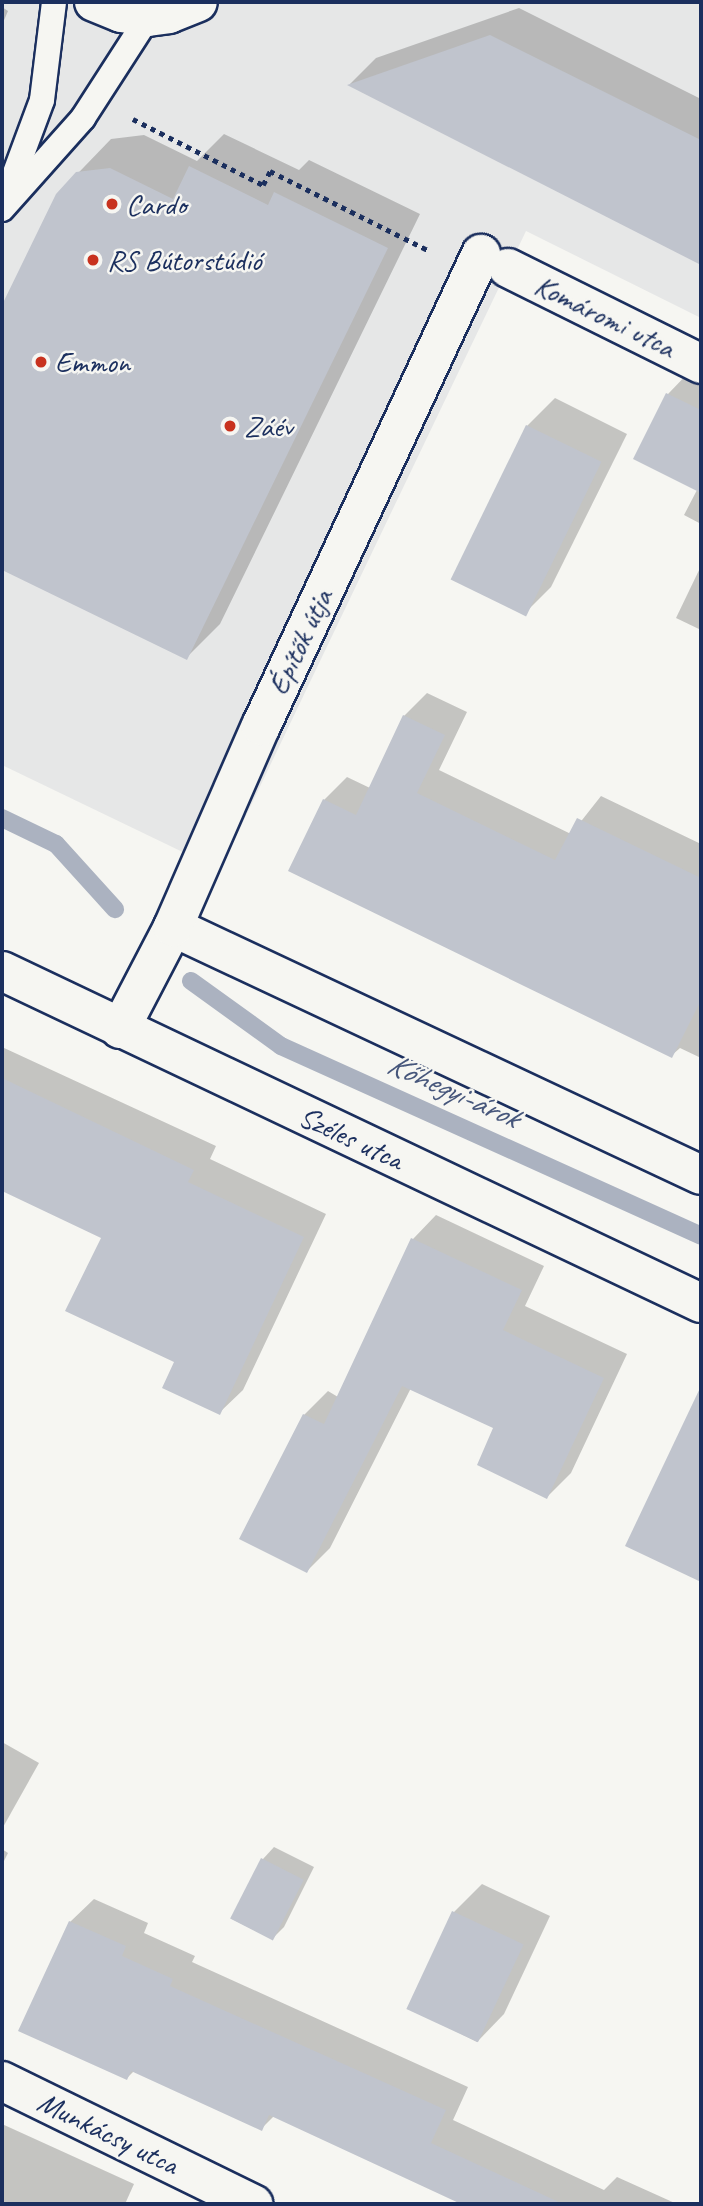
<!DOCTYPE html>
<html>
<head>
<meta charset="utf-8">
<style>
	body { margin:0 }
	#map { position:relative; width:703px; height:2206px; overflow:hidden; background:#f6f6f2; font-family:Caveat,sans-serif }
	div>[style] { position:absolute }
	[style*='--x'] { left:calc(var(--x)*1px); top:calc(var(--y)*1px); width:calc(var(--w)*1px); rotate:calc(var(--a)*1deg) }
	.built>* { inset:0; background:#e6e7e7 }
	.shadow>* { inset:0; background:#0003 }
	.stream>* { height:18px; margin:-9px; padding:0 9px; transform-origin:9px; border-radius:9px; background:#abb2c0 }
	.building>* { inset:0; background:#c0c4cd; transform-origin:0 0 }
	.path>* { height:4.5px; margin-top:-2.25px; transform-origin:0; background:repeating-linear-gradient(90deg,#1b2f5e 0 5px,transparent 0 10px) }
	.roads { filter:drop-shadow(2px 0 #1b2f5e) drop-shadow(-2px 0 #1b2f5e) drop-shadow(0 2px #1b2f5e) drop-shadow(0 -2px #1b2f5e) }
	.service>* { height:24px; margin:-12px; padding:0 12px; transform-origin:12px; border-radius:12px; background:#f6f6f2 }
	.minor>* { height:38px; margin:-19px; padding:0 19px; transform-origin:19px; border-radius:19px; background:#f6f6f2 }
	.dots>* { width:19px; height:19px; translate:-50% -50%; box-sizing:border-box; border:4px solid #f6f6f2; border-radius:50% }
	span { translate:-50% -50%; white-space:nowrap; text-align:center; line-height:1.15; -webkit-text-stroke:5px #f6f6f2; paint-order:stroke }
	.poi-label { font-size:30px; color:#1b2f5e }
	.left { translate:0 -50%; text-align:left }
	.street-label { font-size:30px; color:#1b2f5e }
	.water-label { font-size:32px; color:#46567b; font-style:italic }
	.frame { position:absolute; inset:0; border:4px solid #1b2f5e; pointer-events:none }
</style>
</head>
<body>
<div id="map">
	<div class="built">
		<i style="clip-path:polygon(2px 2px,701px 2px,701px 318px,526px 231px,220px 870px,2px 765px)"></i>
	</div>
	<div class="shadow">
		<i style="clip-path:polygon(2px 7px,8px 11px,2px 25px)"></i>
		<i style="clip-path:polygon(519px 8px,701px 99px,701px 264px,350px 84px,376px 58px)"></i>
		<i style="clip-path:polygon(224px 134px,299px 170px,309px 160px,420px 214px,220px 624px,186px 658px,2px 568px,2px 309px,57px 195px,111px 139px,144px 135px,197px 161px)"></i>
		<i style="clip-path:polygon(692px 369px,701px 374px,701px 524px,684px 515px,697px 490px,668px 394px)"></i>
		<i style="clip-path:polygon(555px 398px,627px 434px,551px 587px,523px 615px,527px 426px)"></i>
		<i style="clip-path:polygon(701px 566px,701px 630px,676px 618px)"></i>
		<i style="clip-path:polygon(427px 693px,467px 712px,439px 770px,571px 834px,601px 796px,701px 844px,701px 1058px,680px 1048px,671px 1056px,324px 800px,347px 777px,370px 788px,404px 716px)"></i>
		<i style="clip-path:polygon(2px 1047px,216px 1146px,210px 1159px,326px 1214px,243px 1390px,219px 1413px,177px 1362px,103px 1237px,2px 1189px)"></i>
		<i style="clip-path:polygon(436px 1215px,544px 1266px,525px 1306px,627px 1354px,571px 1473px,547px 1497px,495px 1427px,411px 1388px,330px 1548px,307px 1571px,304px 1415px,328px 1391px,338px 1397px,413px 1239px)"></i>
		<i style="clip-path:polygon(701px 1415px,701px 1580px,628px 1545px)"></i>
		<i style="clip-path:polygon(2px 1742px,39px 1763px,2px 1829px)"></i>
		<i style="clip-path:polygon(274px 1847px,314px 1867px,284px 1927px,272px 1939px,232px 1919px,263px 1859px)"></i>
		<i style="clip-path:polygon(2px 1849px,8px 1853px,2px 1865px)"></i>
		<i style="clip-path:polygon(482px 1884px,550px 1916px,504px 2014px,477px 2042px,410px 2008px,454px 1912px)"></i>
		<i style="clip-path:polygon(94px 1899px,148px 1923px,144px 1933px,195px 1956px,192px 1962px,468px 2087px,453px 2120px,604px 2190px,617px 2177px,677px 2204px,465px 2204px,274px 2116px,261px 2129px,134px 2071px,127px 2078px,70px 1922px)"></i>
		<i style="clip-path:polygon(2px 2124px,134px 2184px,125px 2204px,2px 2204px)"></i>
	</div>
	<div class="stream">
		<i style="--x:2;--y:818;--w:60;--a:25.7"></i>
		<i style="--x:56;--y:844;--w:88;--a:47.8"></i>
		<i style="--x:191;--y:981;--w:111;--a:35.8"></i>
		<i style="--x:281;--y:1046;--w:461;--a:24.3"></i>
	</div>
	<div class="building">
		<i style="clip-path:polygon(490px 35px,701px 140px,701px 265px,347px 85px)"></i>
		<i style="clip-path:polygon(189px 166px,268px 205px,274px 192px,388px 248px,187px 660px,2px 570px,2px 305px,56px 194px,76px 172px,110px 168px,173px 199px)"></i>
		<i style="clip-path:polygon(666px 393px,701px 410px,701px 493px,633px 459px)"></i>
		<i style="left:526px;top:425px;width:84px;height:172px;rotate:26deg"></i>
		<i style="clip-path:polygon(403px 715px,445px 735px,417px 793px,555px 860px,577px 818px,701px 878px,701px 1000px,672px 1058px,288px 871px,323px 799px,356px 815px)"></i>
		<i style="clip-path:polygon(2px 1078px,194px 1170px,188px 1182px,304px 1237px,220px 1415px,162px 1388px,174px 1362px,65px 1311px,101px 1238px,2px 1191px)"></i>
		<i style="clip-path:polygon(411px 1238px,522px 1290px,503px 1330px,604px 1378px,547px 1499px,477px 1465px,493px 1428px,402px 1386px,307px 1573px,239px 1539px,303px 1414px,324px 1424px)"></i>
		<i style="clip-path:polygon(701px 1386px,701px 1582px,625px 1546px)"></i>
		<i style="left:261px;top:1858px;width:48px;height:68px;rotate:27deg"></i>
		<i style="left:452px;top:1911px;width:79px;height:108px;rotate:25deg"></i>
		<i style="clip-path:polygon(69px 1921px,126px 1946px,122px 1956px,173px 1979px,170px 1986px,446px 2110px,431px 2143px,563px 2204px,461px 2204px,269px 2115px,262px 2131px,131px 2071px,127px 2080px,18px 2031px)"></i>
	</div>
	<div class="path">
		<i style="--x:133;--y:119;--w:146;--a:26.9"></i>
		<i style="--x:263;--y:185;--w:16;--a:-63"></i>
		<i style="--x:270;--y:171;--w:177;--a:26.6"></i>
	</div>
	<div class="roads">
		<div class="service">
			<i style="--x:6;--y:197;--w:103;--a:-69.6"></i>
			<i style="--x:42;--y:100;--w:99;--a:-83"></i>
			<i style="--x:2;--y:209;--w:122;--a:-48.3"></i>
			<i style="--x:83;--y:118;--w:120;--a:-57.2"></i>
		</div>
		<div class="minor">
			<i style="--x:94;--y:2;--w:29;--a:22"></i>
			<i style="--x:121;--y:13;--w:27;--a:8"></i>
			<i style="--x:148;--y:17;--w:21;--a:-8"></i>
			<i style="--x:169;--y:14;--w:31;--a:-22"></i>
			<i style="--x:508;--y:268;--w:216;--a:26.4"></i>
			<i style="--x:173;--y:927;--w:583;--a:25.16"></i>
			<i style="--x:2;--y:971;--w:774;--a:25.41"></i>
			<i style="--x:120;--y:1029;--w:115;--a:-62.5"></i>
			<i style="--x:173;--y:927;--w:219;--a:-66.4"></i>
			<i style="--x:261;--y:726;--w:521;--a:-65.01"></i>
			<i style="--x:2;--y:2081;--w:280;--a:26.1"></i>
		</div>
	</div>
	<div class="dots">
		<i style="left:112px;top:204px;background:#c8321e"></i>
		<i style="left:93px;top:260px;background:#c8321e"></i>
		<i style="left:41px;top:362px;background:#c8321e"></i>
		<i style="left:230px;top:426px;background:#c8321e"></i>
	</div>
	<div class="poi-label">
		<span class="left" style="left:126px;top:204px">Cardo</span>
		<span class="left" style="left:107px;top:260px">RS Bútorstúdió</span>
		<span class="left" style="left:55px;top:362px">Emmon</span>
		<span class="left" style="left:244px;top:426px">Záév</span>
	</div>
	<div class="street-label">
		<span style="left:605px;top:316px;rotate:26deg">Komáromi utca</span>
		<span style="left:300px;top:642px;rotate:-65deg">Építők útja</span>
		<span style="left:351px;top:1138px;rotate:25deg">Széles utca</span>
		<span style="left:108px;top:2133px;rotate:26deg">Munkácsy utca</span>
	</div>
	<div class="water-label">
		<span style="left:453px;top:1091px;rotate:24deg">Kőhegyi-árok</span>
	</div>
	<div class="frame"></div>
</div>
</body>
</html>
